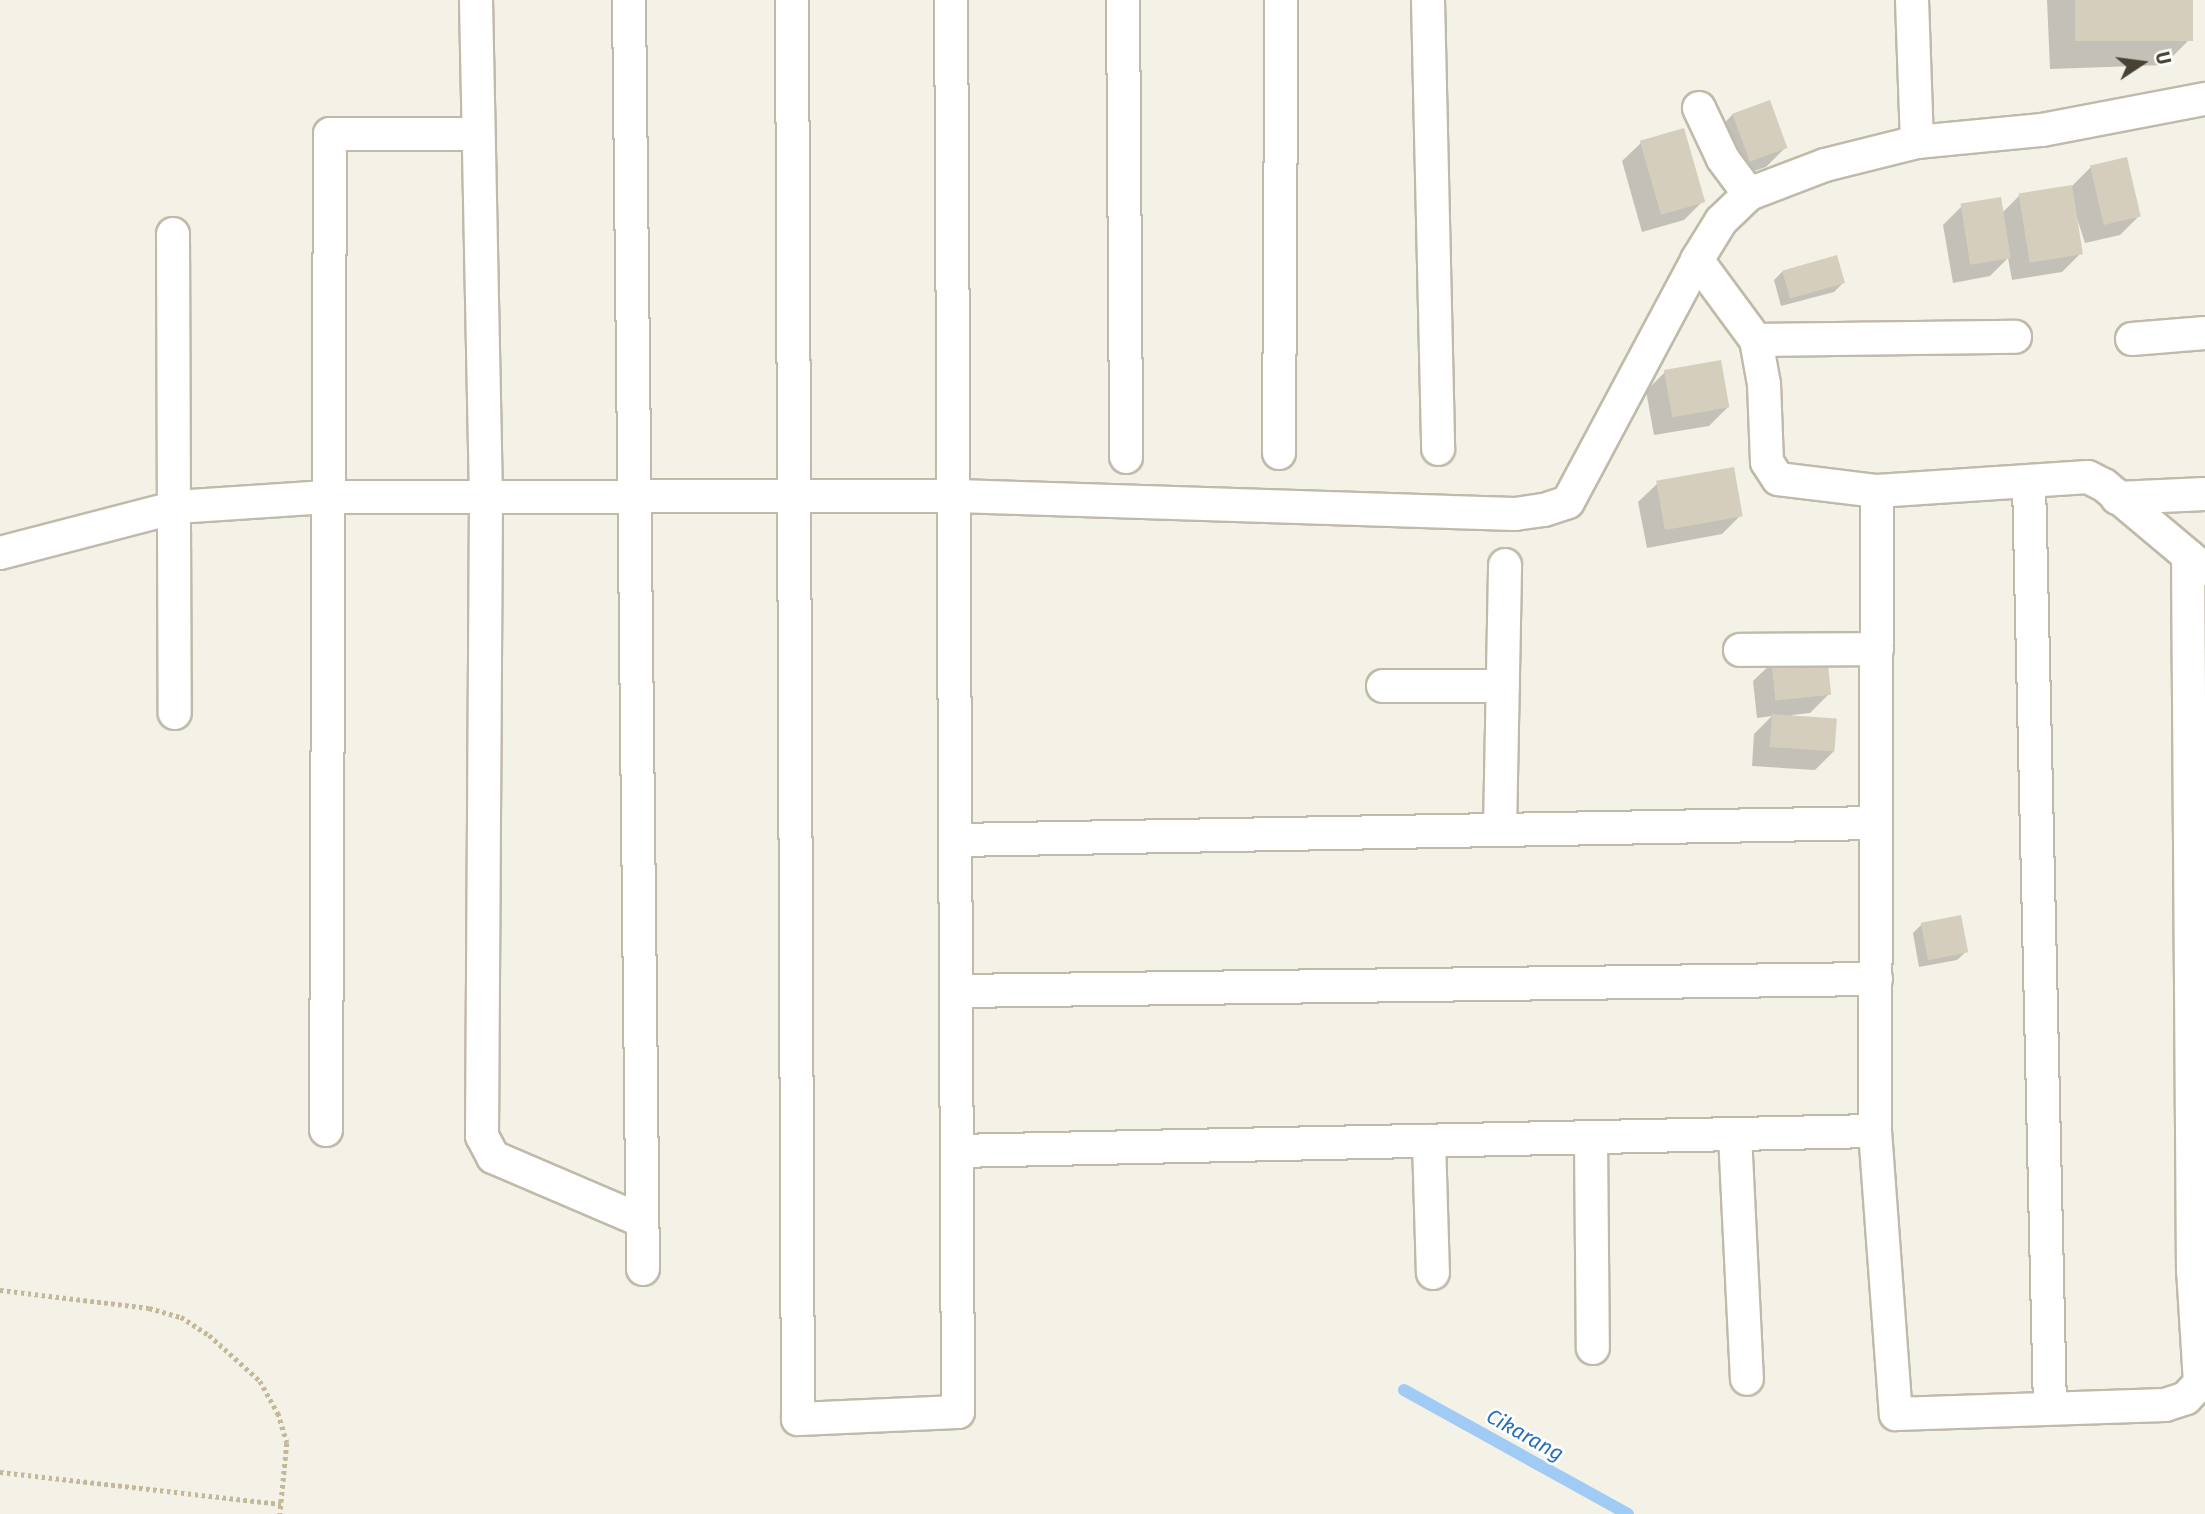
<!DOCTYPE html>
<html>
<head>
<meta charset="utf-8">
<style>
	body { margin:0 }
	#map { position:relative; width:2205px; height:1514px; overflow:hidden; background:#f4f1e7; font-family:"Fira Sans",sans-serif }
	div>[style] { position:absolute }
	[style*='--x'] { left:calc(var(--x)*1px); top:calc(var(--y)*1px); width:calc(var(--w)*1px); rotate:calc(var(--a)*1deg) }
	.shadow>* { inset:0; background:#0003 }
	.stream>* { height:12px; margin:-6px; padding:0 6px; transform-origin:6px; border-radius:6px; background:#a0cbf4 }
	.building>* { inset:0; background:#d6cebc; transform-origin:0 0 }
	.path>* { height:4.5px; margin-top:-2.25px; transform-origin:0; background:repeating-linear-gradient(90deg,#c3b899 0 3.5px,transparent 0 7px) }
	.roads { filter:drop-shadow(2px 0 #c0baa9) drop-shadow(-2px 0 #c0baa9) drop-shadow(0 2px #c0baa9) drop-shadow(0 -2px #c0baa9) }
	.minor>* { height:32px; margin:-16px; padding:0 16px; transform-origin:16px; border-radius:16px; background:#fff }
	span { translate:-50% -50%; white-space:nowrap; text-align:center; line-height:1.15; -webkit-text-stroke:5px #fff; paint-order:stroke }
	.water-label { font-size:21px; color:#2970b9; font-style:italic }
	.north { position:absolute; left:2107px; top:28px; width:70px; height:70px; -webkit-text-stroke:5px #fff; paint-order:stroke; rotate:77deg; font-size:19px; font-weight:700; line-height:28px; text-align:center; color:#484235 }
	.north::after { content:''; display:block; margin:auto; width:24px; height:32px; background:#484235; clip-path:polygon(50% 0,100% 100%,50% 72%,0 100%) }
</style>
</head>
<body>
<div id="map">
	<div class="shadow">
		<i style="clip-path:polygon(2047px 0,2191px 0,2192px 37px,2164px 65px,2050px 69px)"></i>
		<i style="clip-path:polygon(1733px 114px,1785px 148px,1766px 167px,1730px 179px,1715px 133px)"></i>
		<i style="clip-path:polygon(1641px 143px,1703px 201px,1684px 220px,1642px 232px,1622px 161px)"></i>
		<i style="clip-path:polygon(2091px 167px,2139px 216px,2120px 235px,2085px 243px,2074px 209px,2081px 253px,2062px 272px,2012px 280px,2008px 258px,1990px 276px,1953px 283px,1943px 225px,1962px 206px,2002px 213px,2020px 195px,2071px 187px)"></i>
		<i style="clip-path:polygon(1783px 271px,1843px 283px,1834px 292px,1781px 306px,1774px 280px)"></i>
		<i style="clip-path:polygon(1665px 372px,1728px 407px,1709px 426px,1654px 435px,1646px 391px)"></i>
		<i style="clip-path:polygon(1657px 484px,1741px 515px,1722px 534px,1647px 548px,1638px 502px)"></i>
		<i style="clip-path:polygon(1772px 663px,1829px 694px,1810px 713px,1792px 715px,1834px 751px,1815px 770px,1752px 766px,1754px 734px,1772px 716px,1757px 718px,1753px 681px)"></i>
		<i style="clip-path:polygon(1922px 924px,1967px 951px,1957px 960px,1919px 967px,1913px 933px)"></i>
	</div>
	<div class="stream">
		<i style="--x:1404;--y:1390;--w:256;--a:29"></i>
	</div>
	<div class="building">
		<i style="left:2075px;top:0;width:118px;height:41px"></i>
		<i style="left:1770px;top:100px;width:51px;height:40px;rotate:70deg"></i>
		<i style="left:1684px;top:128px;width:77px;height:46px;rotate:74deg"></i>
		<i style="left:2127px;top:157px;width:61px;height:38px;rotate:77deg"></i>
		<i style="left:2072px;top:185px;width:70px;height:54px;rotate:81deg"></i>
		<i style="left:2001px;top:197px;width:62px;height:41px;rotate:81deg"></i>
		<i style="left:1837px;top:255px;width:29px;height:57px;rotate:74deg"></i>
		<i style="left:1721px;top:360px;width:48px;height:58px;rotate:80deg"></i>
		<i style="left:1734px;top:467px;width:50px;height:79px;rotate:80deg"></i>
		<i style="left:1827px;top:655px;width:40px;height:56px;rotate:84deg"></i>
		<i style="left:1772px;top:714px;width:65px;height:33px;rotate:4deg"></i>
		<i style="left:1961px;top:915px;width:38px;height:41px;rotate:79deg"></i>
	</div>
	<div class="path">
		<i style="--x:0;--y:1290;--w:150;--a:6.9"></i>
		<i style="--x:149;--y:1308;--w:33;--a:16"></i>
		<i style="--x:181;--y:1317;--w:33;--a:33"></i>
		<i style="--x:209;--y:1335;--w:69;--a:42"></i>
		<i style="--x:260;--y:1381;--w:37;--a:61"></i>
		<i style="--x:278;--y:1413;--w:31;--a:73"></i>
		<i style="--x:287;--y:1443;--w:71;--a:95.6"></i>
		<i style="--x:0;--y:1472;--w:283;--a:6.5"></i>
	</div>
	<div class="roads">
		<div class="minor">
			<i style="--x:476;--y:0;--w:500;--a:88.85"></i>
			<i style="--x:486;--y:500;--w:636;--a:90.36"></i>
			<i style="--x:482;--y:1136;--w:24;--a:62"></i>
			<i style="--x:493;--y:1157;--w:162;--a:23.2"></i>
			<i style="--x:629;--y:0;--w:1269;--a:89.37"></i>
			<i style="--x:792;--y:0;--w:1419;--a:89.76"></i>
			<i style="--x:798;--y:1419;--w:160;--a:-2.5"></i>
			<i style="--x:958;--y:1412;--w:1412;--a:-90.28"></i>
			<i style="--x:1123;--y:0;--w:457;--a:89.6"></i>
			<i style="--x:1428;--y:0;--w:449;--a:88.7"></i>
			<i style="--x:1912;--y:0;--w:142;--a:88"></i>
			<i style="--x:1699;--y:108;--w:56;--a:64.8"></i>
			<i style="--x:1723;--y:159;--w:44;--a:53.4"></i>
			<i style="--x:173;--y:234;--w:479;--a:89.8"></i>
			<i style="--x:1697;--y:260;--w:99;--a:53.6"></i>
			<i style="--x:1756;--y:340;--w:45;--a:79.7"></i>
			<i style="--x:1764;--y:384;--w:78;--a:87.8"></i>
			<i style="--x:1767;--y:462;--w:20;--a:57"></i>
			<i style="--x:1778;--y:479;--w:100;--a:6.9"></i>
			<i style="--x:1877;--y:491;--w:211;--a:-3.8"></i>
			<i style="--x:2088;--y:477;--w:18;--a:27"></i>
			<i style="--x:2104;--y:485;--w:131;--a:40"></i>
			<i style="--x:2132;--y:339;--w:73;--a:-4.7"></i>
			<i style="--x:1756;--y:340;--w:259;--a:-0.7"></i>
			<i style="--x:1279;--y:453;--w:453;--a:-89.7"></i>
			<i style="--x:2029;--y:483;--w:924;--a:88.7"></i>
			<i style="--x:1877;--y:491;--w:640;--a:90.18"></i>
			<i style="--x:1875;--y:1131;--w:284;--a:85.8"></i>
			<i style="--x:1896;--y:1414;--w:269;--a:-1.9"></i>
			<i style="--x:2165;--y:1405;--w:22;--a:-18"></i>
			<i style="--x:2186;--y:1398;--w:21;--a:-47"></i>
			<i style="--x:2200;--y:1383;--w:113;--a:-93.5"></i>
			<i style="--x:2193;--y:1270;--w:12;--a:-5"></i>
			<i style="--x:2117;--y:498;--w:88;--a:-2.6"></i>
			<i style="--x:0;--y:553;--w:182;--a:-14.6"></i>
			<i style="--x:176;--y:507;--w:151;--a:-3.8"></i>
			<i style="--x:327;--y:497;--w:630;--a:-0.09"></i>
			<i style="--x:957;--y:496;--w:558;--a:1.85"></i>
			<i style="--x:1515;--y:514;--w:29;--a:-8"></i>
			<i style="--x:1544;--y:510;--w:25;--a:-18"></i>
			<i style="--x:1568;--y:502;--w:274;--a:-61.9"></i>
			<i style="--x:1697;--y:260;--w:46;--a:-58.4"></i>
			<i style="--x:1721;--y:221;--w:39;--a:-44"></i>
			<i style="--x:1749;--y:194;--w:81;--a:-20.9"></i>
			<i style="--x:1825;--y:165;--w:95;--a:-14"></i>
			<i style="--x:1917;--y:142;--w:126;--a:-5.5"></i>
			<i style="--x:2042;--y:130;--w:166;--a:-10.8"></i>
			<i style="--x:2188;--y:556;--w:714;--a:89.6"></i>
			<i style="--x:1740;--y:650;--w:137;--a:-0.4"></i>
			<i style="--x:1383;--y:686;--w:120;--a:0"></i>
			<i style="--x:1500;--y:830;--w:265;--a:-88.9"></i>
			<i style="--x:957;--y:840;--w:919;--a:-1.06"></i>
			<i style="--x:957;--y:991;--w:919;--a:-0.75"></i>
			<i style="--x:326;--y:1130;--w:996;--a:-89.77"></i>
			<i style="--x:330;--y:134;--w:148;--a:0"></i>
			<i style="--x:1735;--y:1135;--w:244;--a:87.2"></i>
			<i style="--x:1591;--y:1138;--w:210;--a:89.5"></i>
			<i style="--x:1429;--y:1141;--w:132;--a:88.3"></i>
			<i style="--x:957;--y:1151;--w:918;--a:-1.25"></i>
		</div>
	</div>
	<div class="water-label">
		<span style="left:1525px;top:1435px;rotate:29deg">Cikarang</span>
	</div>
	<div class="north">U</div>
</div>
</body>
</html>
